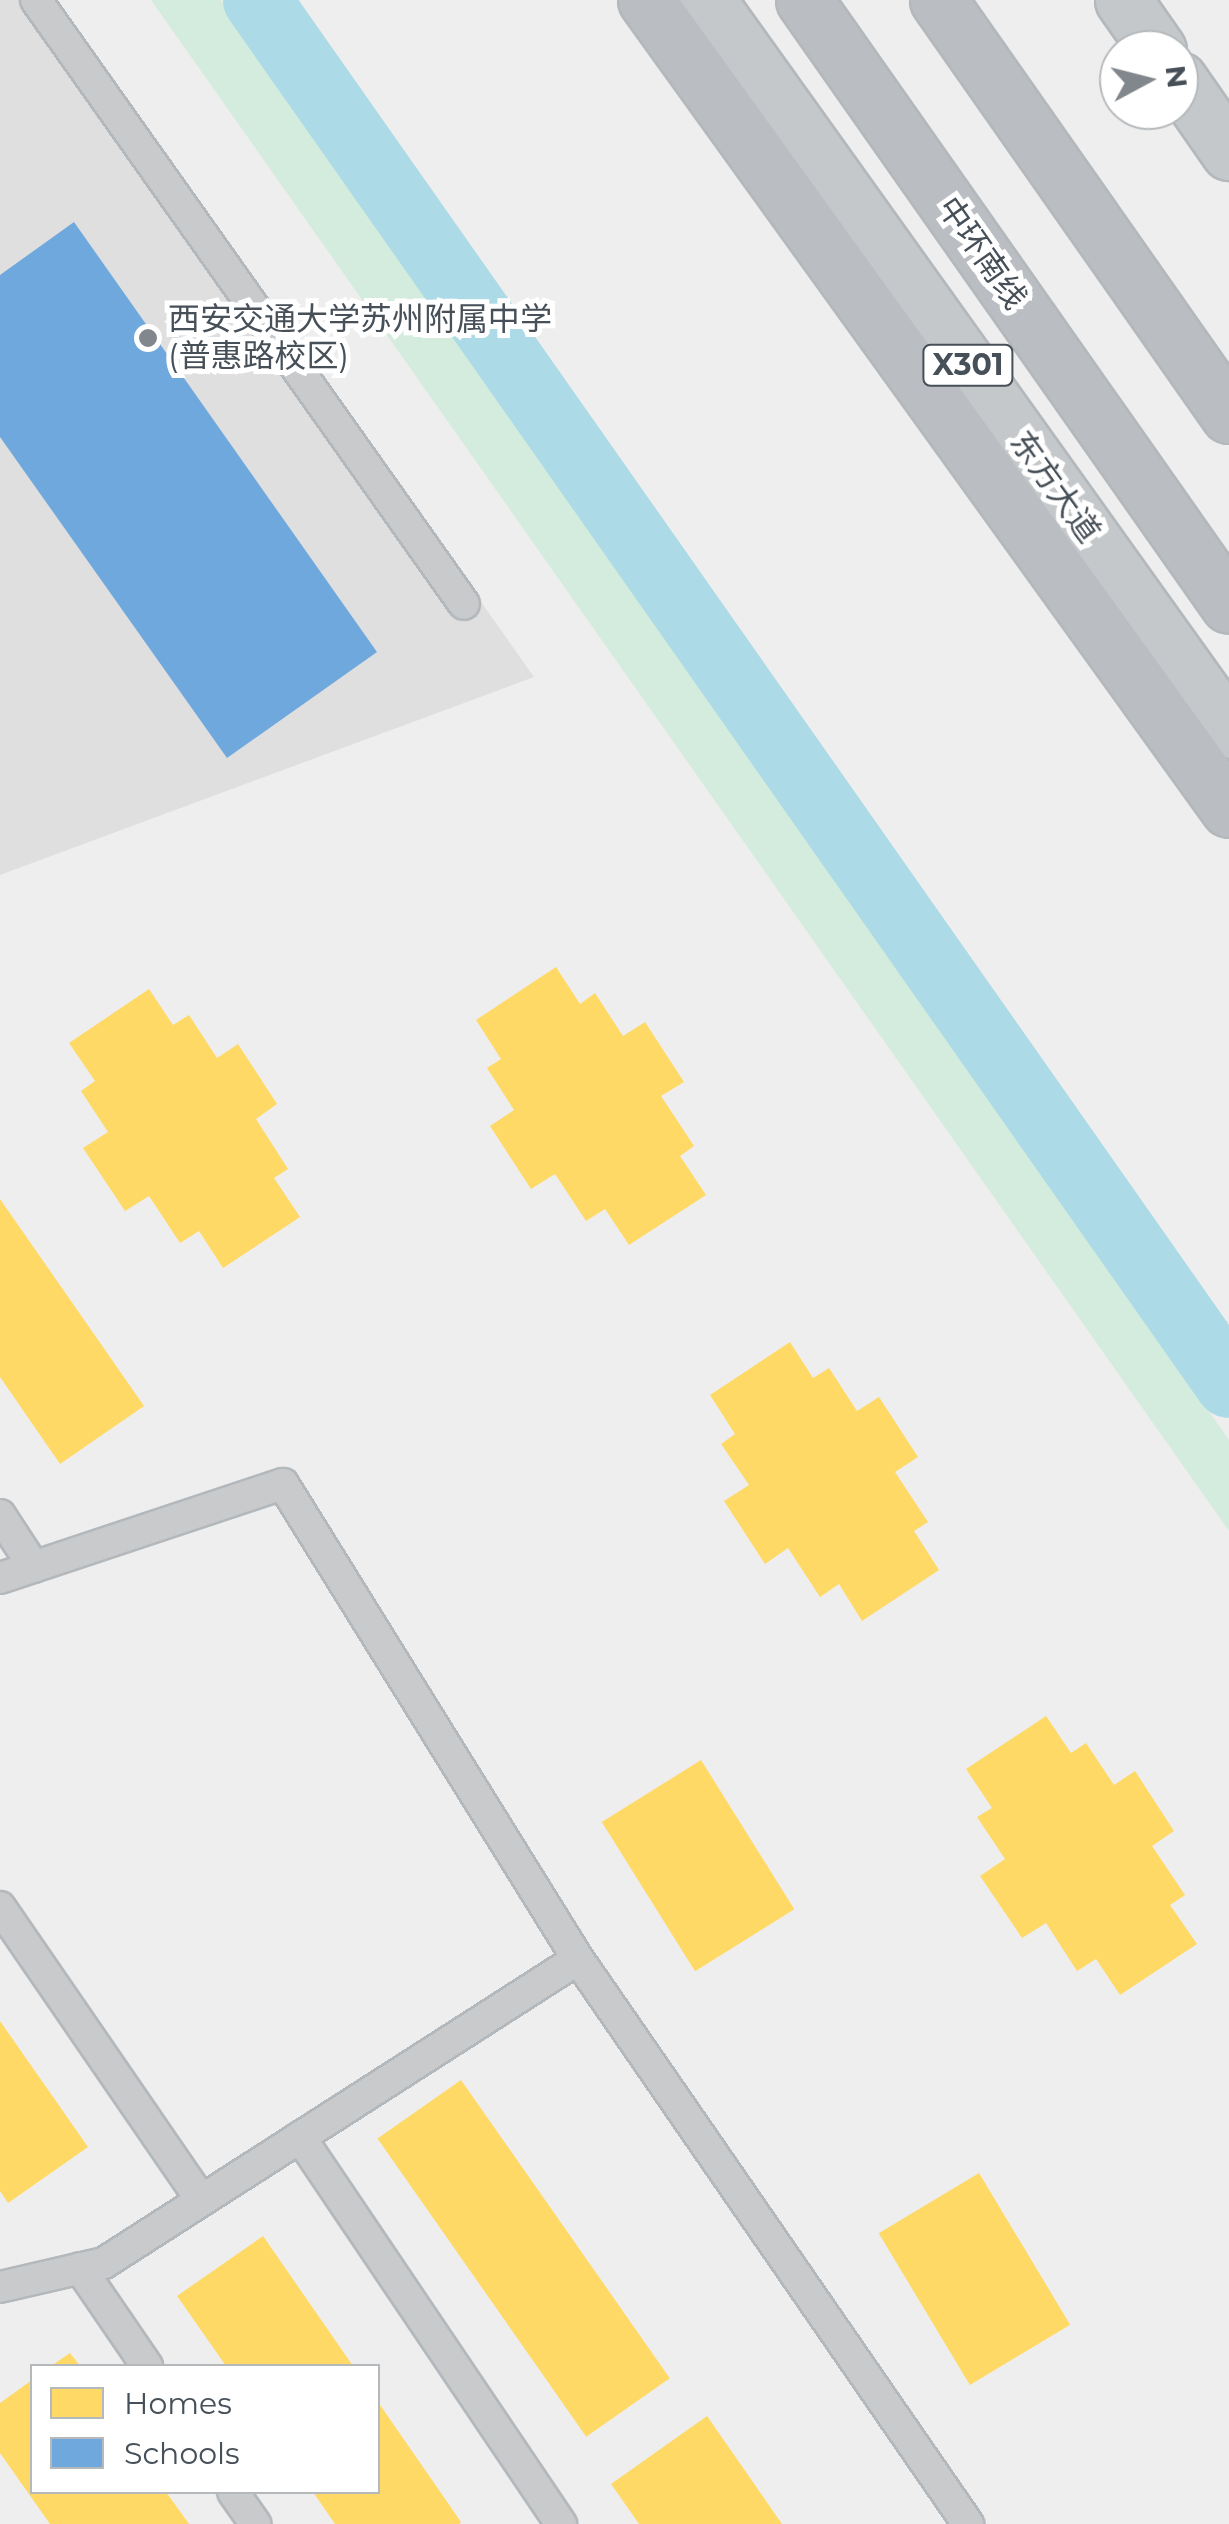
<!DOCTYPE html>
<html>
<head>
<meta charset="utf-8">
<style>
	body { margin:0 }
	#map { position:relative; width:1229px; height:2524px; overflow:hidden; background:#eee; font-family:Montserrat,"Noto Sans SC",sans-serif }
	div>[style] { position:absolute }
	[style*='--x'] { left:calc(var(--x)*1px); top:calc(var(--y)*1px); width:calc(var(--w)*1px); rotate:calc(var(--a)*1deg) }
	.education>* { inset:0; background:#e0dfdf }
	.green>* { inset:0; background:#d4ecdd }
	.homes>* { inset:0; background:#ffd966; transform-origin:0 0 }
	.schools>* { inset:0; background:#6fa8dc }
	.canal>* { height:68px; margin:-34px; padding:0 34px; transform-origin:34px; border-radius:34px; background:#acdae6 }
	.roads { filter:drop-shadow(2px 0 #b3b8bc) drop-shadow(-2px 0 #b3b8bc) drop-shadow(0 2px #b3b8bc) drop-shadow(0 -2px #b3b8bc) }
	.lane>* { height:30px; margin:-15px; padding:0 15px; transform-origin:15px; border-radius:15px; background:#c8cacc }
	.primary>* { height:55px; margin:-27.5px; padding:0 27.5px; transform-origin:27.5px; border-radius:27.5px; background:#c4c8ca }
	.highway>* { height:55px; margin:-27.5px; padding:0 27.5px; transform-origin:27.5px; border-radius:27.5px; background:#babec2 }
	.dots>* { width:28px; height:28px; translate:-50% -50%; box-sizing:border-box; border:5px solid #fff; border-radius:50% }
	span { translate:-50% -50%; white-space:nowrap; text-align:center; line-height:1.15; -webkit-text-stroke:10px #fff; paint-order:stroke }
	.shield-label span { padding:2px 8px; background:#fff; border:2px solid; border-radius:8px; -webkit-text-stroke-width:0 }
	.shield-label { font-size:30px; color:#475058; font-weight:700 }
	.street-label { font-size:32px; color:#475058 }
	.poi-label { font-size:32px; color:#475058 }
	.left { translate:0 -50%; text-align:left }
	.legend { position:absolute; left:30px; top:2364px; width:350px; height:130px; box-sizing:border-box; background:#fff; border:2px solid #b5b9bc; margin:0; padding:12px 18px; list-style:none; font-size:30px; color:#475058 }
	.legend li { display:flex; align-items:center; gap:20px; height:50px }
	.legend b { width:50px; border:2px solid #b5b9bc }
	.north { position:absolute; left:1099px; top:30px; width:100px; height:100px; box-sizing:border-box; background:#fff; border:2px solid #b5b9bc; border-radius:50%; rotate:83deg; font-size:28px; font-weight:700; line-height:40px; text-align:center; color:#475058 }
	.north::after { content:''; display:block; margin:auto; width:35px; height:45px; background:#81878c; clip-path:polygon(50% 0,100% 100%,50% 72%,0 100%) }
</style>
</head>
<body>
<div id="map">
	<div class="education">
		<i style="clip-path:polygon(0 0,56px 0,534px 677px,0 875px)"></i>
	</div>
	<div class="green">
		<i style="clip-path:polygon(151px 0,221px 0,1229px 1440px,1229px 1531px)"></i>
	</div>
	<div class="homes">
		<i style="clip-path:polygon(556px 967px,580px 1004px,595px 993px,623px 1036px,645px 1022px,684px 1082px,661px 1096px,694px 1146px,680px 1156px,706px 1195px,629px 1245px,605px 1209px,586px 1221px,555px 1174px,531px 1189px,490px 1126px,514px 1110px,487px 1068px,501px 1059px,476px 1020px)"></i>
		<i style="clip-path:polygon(149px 989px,173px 1025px,189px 1015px,217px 1058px,238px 1044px,277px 1104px,256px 1119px,288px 1169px,274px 1178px,300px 1217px,223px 1268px,199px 1231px,180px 1243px,149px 1196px,125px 1211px,83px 1148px,108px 1132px,81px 1091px,95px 1081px,69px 1043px)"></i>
		<i style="clip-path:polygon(0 1199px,144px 1406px,60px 1464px,0 1377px)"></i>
		<i style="clip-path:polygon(790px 1342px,813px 1378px,829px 1368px,857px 1411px,879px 1397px,918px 1457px,895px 1472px,928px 1522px,914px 1531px,939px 1570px,862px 1621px,839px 1584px,820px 1597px,788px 1548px,765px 1564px,724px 1501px,749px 1485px,721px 1444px,735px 1434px,710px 1395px)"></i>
		<i style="clip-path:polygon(1046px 1716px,1071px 1753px,1086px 1743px,1114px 1785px,1135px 1771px,1174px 1831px,1152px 1846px,1185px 1895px,1170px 1905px,1197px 1944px,1120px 1995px,1096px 1959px,1077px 1971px,1046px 1923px,1022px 1938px,980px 1876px,1005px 1859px,977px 1817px,992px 1808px,966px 1769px)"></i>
		<i style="left:701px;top:1760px;width:176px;height:117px;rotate:58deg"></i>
		<i style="clip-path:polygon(0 2021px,88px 2147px,8px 2203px,0 2191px)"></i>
		<i style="left:461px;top:2080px;width:364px;height:102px;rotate:55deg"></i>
		<i style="left:979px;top:2173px;width:177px;height:117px;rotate:59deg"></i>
		<i style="clip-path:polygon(263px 2236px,353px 2366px,226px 2366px,177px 2296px)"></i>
		<i style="clip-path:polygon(70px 2353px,80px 2366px,51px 2366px)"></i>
		<i style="clip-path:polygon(32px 2380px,32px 2492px,166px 2492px,189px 2524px,50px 2524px,0 2453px,0 2403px)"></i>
		<i style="clip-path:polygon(378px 2402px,461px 2522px,459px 2524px,335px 2524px,313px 2492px,378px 2492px)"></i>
		<i style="clip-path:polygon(707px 2416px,782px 2524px,639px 2524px,611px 2484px)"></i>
	</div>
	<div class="schools">
		<i style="clip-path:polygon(74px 222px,377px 652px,227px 758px,0 437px,0 275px)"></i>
	</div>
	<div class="canal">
		<i style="--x:257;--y:0;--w:1691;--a:54.92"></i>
	</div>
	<div class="roads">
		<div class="lane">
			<i style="--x:36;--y:0;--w:740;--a:54.68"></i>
			<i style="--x:0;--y:1515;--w:62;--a:56.8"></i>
			<i style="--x:0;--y:1578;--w:298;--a:-18.4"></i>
			<i style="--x:283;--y:1484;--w:559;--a:58.16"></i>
			<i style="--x:578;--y:1959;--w:687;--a:55.38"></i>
			<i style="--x:0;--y:1907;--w:355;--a:55.5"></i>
			<i style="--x:300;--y:2137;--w:467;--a:56"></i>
			<i style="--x:80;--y:2268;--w:119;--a:55.6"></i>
			<i style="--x:0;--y:2287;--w:107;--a:-13"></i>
			<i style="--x:104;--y:2263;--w:563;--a:-32.67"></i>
			<i style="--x:233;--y:2492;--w:39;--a:55"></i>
		</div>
		<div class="primary">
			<i style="--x:707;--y:0;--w:897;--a:54.43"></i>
			<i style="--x:1123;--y:0;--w:61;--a:55"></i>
			<i style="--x:1179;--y:80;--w:88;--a:55.2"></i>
		</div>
		<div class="highway">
			<i style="--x:646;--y:0;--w:997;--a:54.22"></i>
			<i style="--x:804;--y:0;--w:739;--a:54.91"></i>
			<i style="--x:938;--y:0;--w:507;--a:54.96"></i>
		</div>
	</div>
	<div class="dots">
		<i style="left:148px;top:338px;background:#81878c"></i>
	</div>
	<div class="shield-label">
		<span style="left:968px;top:365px">X301</span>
	</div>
	<div class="street-label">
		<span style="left:982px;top:253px;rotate:55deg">中环南线</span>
		<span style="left:1055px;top:487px;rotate:54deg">东方大道</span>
	</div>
	<div class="poi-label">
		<span class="left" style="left:168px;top:338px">西安交通大学苏州附属中学<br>(普惠路校区)</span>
	</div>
	<ul class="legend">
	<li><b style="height:28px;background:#ffd966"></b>Homes</li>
	<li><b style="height:28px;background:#6fa8dc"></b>Schools</li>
	</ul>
	<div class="north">N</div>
</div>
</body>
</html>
